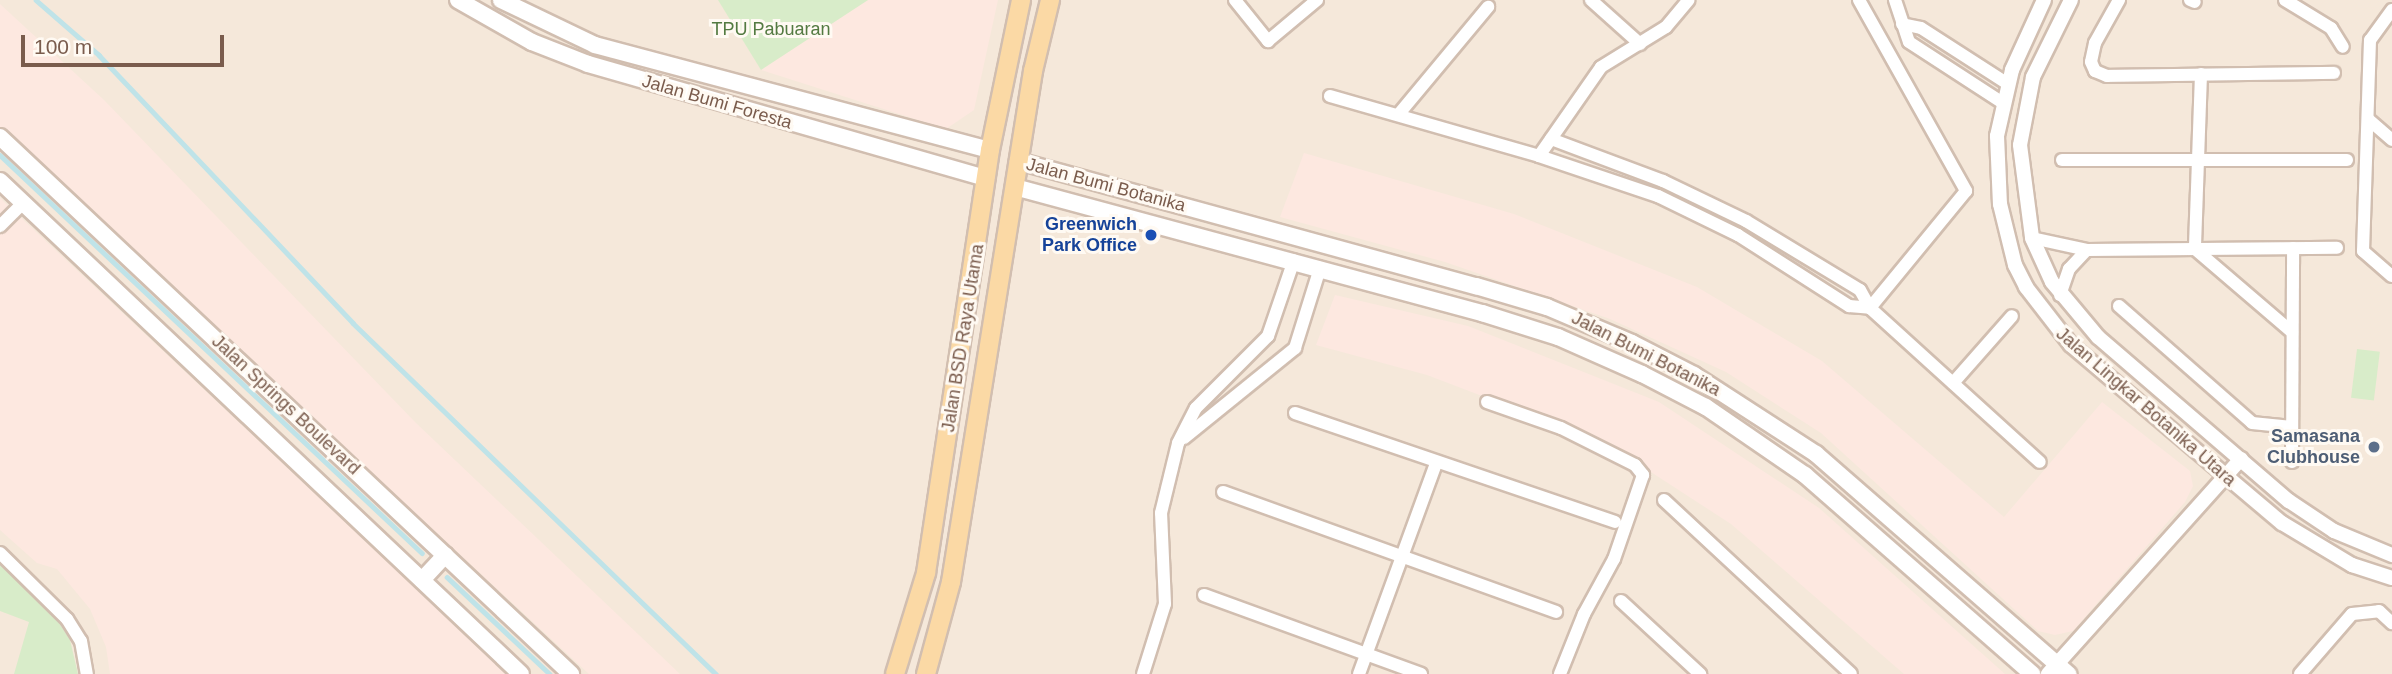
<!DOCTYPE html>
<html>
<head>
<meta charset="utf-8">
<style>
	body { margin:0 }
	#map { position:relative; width:2392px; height:674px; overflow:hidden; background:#fdf6ec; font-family:Helvetica,sans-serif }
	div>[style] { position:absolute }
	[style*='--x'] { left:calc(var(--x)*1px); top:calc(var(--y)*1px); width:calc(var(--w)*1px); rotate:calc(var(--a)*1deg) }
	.residential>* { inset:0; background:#f5e8da; transform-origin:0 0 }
	.commercial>* { inset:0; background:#fde8e0 }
	.green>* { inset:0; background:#d8ecc9; transform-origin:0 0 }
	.stream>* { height:4.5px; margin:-2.25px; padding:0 2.25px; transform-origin:2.25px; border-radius:2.25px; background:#bfe3e8 }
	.roads { filter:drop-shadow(2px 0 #d1beb0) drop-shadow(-2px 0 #d1beb0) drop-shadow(0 2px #d1beb0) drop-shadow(0 -2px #d1beb0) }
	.minor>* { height:12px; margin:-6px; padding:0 6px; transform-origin:6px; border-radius:6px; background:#fff }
	.tertiary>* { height:14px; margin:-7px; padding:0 7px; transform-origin:7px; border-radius:7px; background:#fff }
	.secondary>* { height:16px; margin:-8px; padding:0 8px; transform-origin:8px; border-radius:8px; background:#fff }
	.primary>* { height:18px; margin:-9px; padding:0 9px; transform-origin:9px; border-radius:9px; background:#fbd9a5 }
	.dots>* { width:19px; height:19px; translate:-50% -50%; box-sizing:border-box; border:4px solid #fffaf3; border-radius:50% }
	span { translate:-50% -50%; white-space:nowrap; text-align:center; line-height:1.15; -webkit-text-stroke:6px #fffaf3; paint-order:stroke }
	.park-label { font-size:18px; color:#537a41 }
	.street-label { font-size:18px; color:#7a5c4d }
	.transit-label { font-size:18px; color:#164399; font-weight:700 }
	.right { translate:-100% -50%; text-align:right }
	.service-label { font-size:18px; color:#4e5e75; font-weight:700 }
	.scale { position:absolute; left:21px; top:35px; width:203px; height:32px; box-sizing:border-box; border:4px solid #7a5c4d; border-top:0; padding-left:9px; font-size:21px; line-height:24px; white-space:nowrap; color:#7a5c4d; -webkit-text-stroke:5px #fffaf3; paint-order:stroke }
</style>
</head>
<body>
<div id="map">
	<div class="residential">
		<i style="left:0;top:0;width:2392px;height:674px"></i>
	</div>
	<div class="commercial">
		<i style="clip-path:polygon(868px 0,998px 0,974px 110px,946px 129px,761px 70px)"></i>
		<i style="clip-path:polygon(0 4px,104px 100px,416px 423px,680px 674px,589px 674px,0 129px)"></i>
		<i style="clip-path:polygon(1304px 153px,1514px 214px,1697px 287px,1822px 361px,2004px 517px,2102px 402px,2190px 471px,2193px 486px,2185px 502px,2073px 631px,2055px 635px,2038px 631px,1821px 433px,1726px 372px,1610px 319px,1445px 262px,1280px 217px)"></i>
		<i style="clip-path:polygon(0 198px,507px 674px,110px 674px,106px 647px,90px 609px,57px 569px,37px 563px,0 530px)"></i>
		<i style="clip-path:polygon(1335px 295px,1468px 326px,1659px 402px,1819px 508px,2005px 674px,1904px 674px,1731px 524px,1637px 463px,1545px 420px,1427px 375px,1316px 345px)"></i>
	</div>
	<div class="green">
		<i style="clip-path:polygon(718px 0,868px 0,761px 70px)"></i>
		<i style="left:2357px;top:349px;width:23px;height:49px;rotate:7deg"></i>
		<i style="clip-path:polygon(0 565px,56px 618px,70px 640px,78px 674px,14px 674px,29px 622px,0 611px)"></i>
	</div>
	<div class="stream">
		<i style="--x:36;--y:0;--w:84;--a:41.1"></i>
		<i style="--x:99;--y:55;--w:369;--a:46.5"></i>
		<i style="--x:353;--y:323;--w:505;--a:44.04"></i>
		<i style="--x:0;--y:155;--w:580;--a:43.32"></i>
		<i style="--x:447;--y:577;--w:141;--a:43.3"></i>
	</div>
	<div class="roads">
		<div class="minor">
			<i style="--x:1235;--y:0;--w:53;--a:51.2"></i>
			<i style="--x:1268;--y:41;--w:64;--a:-39.9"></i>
			<i style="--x:1591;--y:0;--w:66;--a:41.9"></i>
			<i style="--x:1859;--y:0;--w:219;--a:60.7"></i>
			<i style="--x:1966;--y:191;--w:151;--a:129.4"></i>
			<i style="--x:1895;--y:0;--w:44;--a:71.6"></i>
			<i style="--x:1909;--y:42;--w:112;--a:33"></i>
			<i style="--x:2119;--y:0;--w:49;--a:119.2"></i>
			<i style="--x:2095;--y:43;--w:19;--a:102"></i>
			<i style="--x:2091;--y:62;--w:10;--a:66"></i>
			<i style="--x:2095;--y:71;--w:13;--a:23"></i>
			<i style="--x:2107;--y:76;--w:227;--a:-0.8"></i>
			<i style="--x:2190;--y:0;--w:5;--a:22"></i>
			<i style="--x:2285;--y:0;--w:54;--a:31.3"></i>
			<i style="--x:2331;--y:28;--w:22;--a:58"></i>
			<i style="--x:2392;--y:10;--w:37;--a:126"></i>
			<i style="--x:2370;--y:40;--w:211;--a:91.9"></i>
			<i style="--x:2363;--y:251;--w:38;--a:41"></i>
			<i style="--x:1902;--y:24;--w:19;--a:12"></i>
			<i style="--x:1921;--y:28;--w:103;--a:32.8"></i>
			<i style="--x:2201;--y:74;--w:175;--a:92"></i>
			<i style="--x:2195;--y:249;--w:128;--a:40.6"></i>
			<i style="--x:1330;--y:96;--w:217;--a:16"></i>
			<i style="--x:1539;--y:156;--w:126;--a:18.6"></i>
			<i style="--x:1658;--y:196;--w:89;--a:26"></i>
			<i style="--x:1738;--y:235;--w:132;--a:32.6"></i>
			<i style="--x:1849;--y:306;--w:21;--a:5"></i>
			<i style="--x:1398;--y:115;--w:141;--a:-50.2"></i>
			<i style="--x:2368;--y:119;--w:32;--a:41"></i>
			<i style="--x:1551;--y:139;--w:120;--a:20.6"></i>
			<i style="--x:1663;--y:181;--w:92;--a:25.7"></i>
			<i style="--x:1746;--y:221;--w:133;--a:31.2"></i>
			<i style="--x:1860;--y:290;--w:21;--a:61"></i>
			<i style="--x:1870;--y:308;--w:229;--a:42.2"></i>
			<i style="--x:1539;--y:156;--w:108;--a:-55.1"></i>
			<i style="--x:1601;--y:67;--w:76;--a:-31.6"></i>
			<i style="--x:1666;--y:27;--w:35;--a:-50"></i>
			<i style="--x:2062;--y:160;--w:285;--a:0"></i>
			<i style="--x:0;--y:226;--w:33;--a:-45"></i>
			<i style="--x:2032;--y:238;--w:56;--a:12.3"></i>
			<i style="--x:2087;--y:250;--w:250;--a:-0.5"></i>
			<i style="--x:2060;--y:295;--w:28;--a:-71"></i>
			<i style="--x:2069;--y:269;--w:26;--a:-47"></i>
			<i style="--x:2119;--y:306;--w:177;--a:41.3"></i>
			<i style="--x:2252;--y:423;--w:40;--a:5.7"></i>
			<i style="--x:1953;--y:383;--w:89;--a:-48.6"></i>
			<i style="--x:1487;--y:402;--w:78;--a:19.4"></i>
			<i style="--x:1561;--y:428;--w:83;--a:26.6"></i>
			<i style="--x:1635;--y:465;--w:13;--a:51"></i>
			<i style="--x:1643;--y:475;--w:89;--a:109"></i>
			<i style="--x:1614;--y:559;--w:63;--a:118.6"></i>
			<i style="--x:1584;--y:614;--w:65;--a:111.8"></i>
			<i style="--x:1295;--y:413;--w:338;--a:18.8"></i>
			<i style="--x:1184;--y:438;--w:143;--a:-39"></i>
			<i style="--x:1295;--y:348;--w:84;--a:-72.6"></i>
			<i style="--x:2292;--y:462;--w:214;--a:-89.7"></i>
			<i style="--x:1223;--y:492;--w:354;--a:19.8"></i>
			<i style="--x:1664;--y:500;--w:255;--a:42.9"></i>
			<i style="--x:0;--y:553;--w:94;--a:44.6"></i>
			<i style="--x:67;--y:619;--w:26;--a:58"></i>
			<i style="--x:81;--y:641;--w:34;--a:80"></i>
			<i style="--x:1204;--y:595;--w:231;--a:20"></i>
			<i style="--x:1621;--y:601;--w:108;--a:42.7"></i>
			<i style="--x:1143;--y:674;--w:73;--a:-72.6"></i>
			<i style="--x:1165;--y:604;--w:91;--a:-92.5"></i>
			<i style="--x:1161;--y:513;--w:72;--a:-76.3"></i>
			<i style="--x:1178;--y:443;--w:39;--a:-63"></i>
			<i style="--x:1196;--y:408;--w:102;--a:-45"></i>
			<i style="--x:1268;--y:336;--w:80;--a:-71.1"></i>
			<i style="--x:1359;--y:674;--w:224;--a:-69.9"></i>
			<i style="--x:2300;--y:674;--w:79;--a:-49.1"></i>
			<i style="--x:2352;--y:614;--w:27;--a:-6"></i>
			<i style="--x:2379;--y:611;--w:18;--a:43"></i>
		</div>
		<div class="tertiary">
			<i style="--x:2044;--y:0;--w:77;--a:114.6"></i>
			<i style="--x:2012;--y:70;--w:68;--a:102.8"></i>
			<i style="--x:1997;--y:136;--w:68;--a:87.5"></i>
			<i style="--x:2000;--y:204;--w:63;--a:76.2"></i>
			<i style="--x:2015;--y:265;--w:25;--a:63"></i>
			<i style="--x:2026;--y:287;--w:73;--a:52.2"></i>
			<i style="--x:2071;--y:345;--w:276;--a:40.2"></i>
			<i style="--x:2282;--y:523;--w:82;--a:31"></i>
			<i style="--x:2352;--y:565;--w:42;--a:18"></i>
			<i style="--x:2071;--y:0;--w:86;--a:116.3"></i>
			<i style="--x:2033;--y:77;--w:69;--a:100.8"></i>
			<i style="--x:2020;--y:145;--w:94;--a:82.6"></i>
			<i style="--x:2032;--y:238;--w:48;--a:65.6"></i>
			<i style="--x:2052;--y:282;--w:72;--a:50.1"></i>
			<i style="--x:2098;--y:337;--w:252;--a:40.7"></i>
			<i style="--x:2289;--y:501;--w:54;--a:33.7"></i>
			<i style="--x:2334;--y:531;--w:63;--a:22.5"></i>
			<i style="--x:2048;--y:674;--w:289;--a:-48.1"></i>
		</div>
		<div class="secondary">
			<i style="--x:458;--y:0;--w:85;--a:29.6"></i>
			<i style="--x:532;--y:42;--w:60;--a:21.4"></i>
			<i style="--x:588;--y:64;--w:414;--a:16"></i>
			<i style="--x:501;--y:0;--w:104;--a:25.6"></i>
			<i style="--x:595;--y:45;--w:409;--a:14.9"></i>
			<i style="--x:0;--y:137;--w:784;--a:43.24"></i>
			<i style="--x:1018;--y:161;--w:475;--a:15.3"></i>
			<i style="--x:1476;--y:286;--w:74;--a:16.5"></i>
			<i style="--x:1547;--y:307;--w:92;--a:23"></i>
			<i style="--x:1632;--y:343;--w:70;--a:27.3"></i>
			<i style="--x:1694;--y:375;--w:145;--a:32.9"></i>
			<i style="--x:1816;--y:454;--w:335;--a:41.1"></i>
			<i style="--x:0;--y:181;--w:717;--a:43.42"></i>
			<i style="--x:1015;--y:187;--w:484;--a:15.1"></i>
			<i style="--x:1482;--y:313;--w:80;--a:17.5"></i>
			<i style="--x:1558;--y:337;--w:92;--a:23.8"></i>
			<i style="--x:1642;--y:374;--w:72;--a:27.3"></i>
			<i style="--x:1706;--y:407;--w:120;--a:34.5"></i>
			<i style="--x:1805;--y:475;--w:302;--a:41.2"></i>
			<i style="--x:422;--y:580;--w:34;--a:-47"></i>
		</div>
		<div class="primary">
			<i style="--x:895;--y:674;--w:106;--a:-72.9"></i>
			<i style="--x:926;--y:573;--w:428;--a:-81.4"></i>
			<i style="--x:990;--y:150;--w:153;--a:-78.3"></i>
			<i style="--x:926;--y:674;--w:95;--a:-74.8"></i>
			<i style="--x:951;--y:582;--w:518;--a:-80.88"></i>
			<i style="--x:1033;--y:71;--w:73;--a:-76.5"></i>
		</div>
	</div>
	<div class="dots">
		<i style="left:1151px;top:235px;background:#1a4fb4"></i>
		<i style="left:2374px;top:447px;background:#5c6f8a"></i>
	</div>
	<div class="park-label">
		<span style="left:771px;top:29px">TPU Pabuaran</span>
	</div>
	<div class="street-label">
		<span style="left:717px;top:102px;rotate:16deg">Jalan Bumi Foresta</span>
		<span style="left:1106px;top:185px;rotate:15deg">Jalan Bumi Botanika</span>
		<span style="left:963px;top:338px;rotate:-81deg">Jalan BSD Raya Utama</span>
		<span style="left:1646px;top:354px;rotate:27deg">Jalan Bumi Botanika</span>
		<span style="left:286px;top:405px;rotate:43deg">Jalan Springs Boulevard</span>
		<span style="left:2146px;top:407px;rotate:41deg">Jalan Lingkar Botanika Utara</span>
	</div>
	<div class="transit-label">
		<span class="right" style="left:1137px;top:235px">Greenwich<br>Park Office</span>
	</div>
	<div class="service-label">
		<span class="right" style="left:2360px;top:447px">Samasana<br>Clubhouse</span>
	</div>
	<div class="scale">100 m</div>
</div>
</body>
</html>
